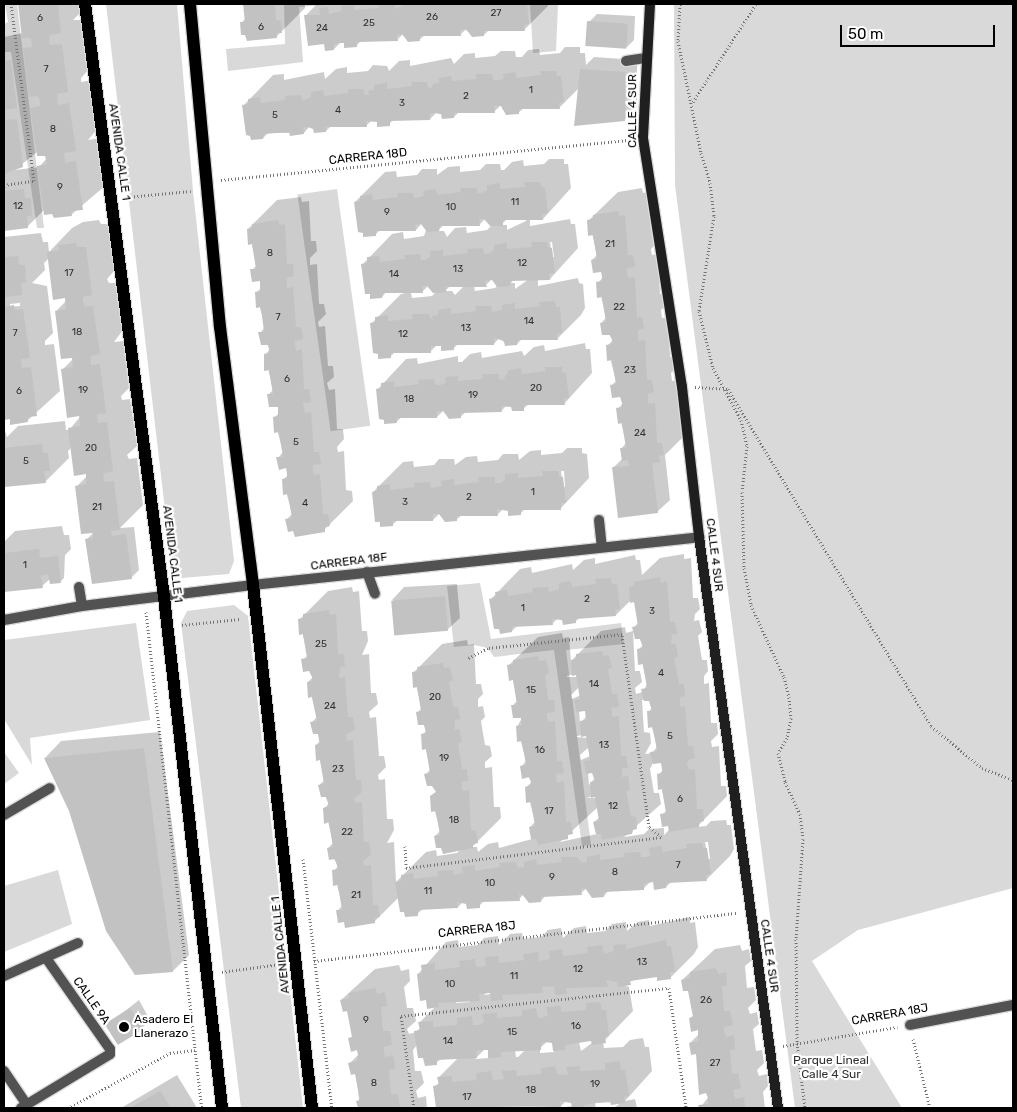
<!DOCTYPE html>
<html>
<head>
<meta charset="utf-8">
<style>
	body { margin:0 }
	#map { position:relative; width:1017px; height:1112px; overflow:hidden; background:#fff; font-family:Rubik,sans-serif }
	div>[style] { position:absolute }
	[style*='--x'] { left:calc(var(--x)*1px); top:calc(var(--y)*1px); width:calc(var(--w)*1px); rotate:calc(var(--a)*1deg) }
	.green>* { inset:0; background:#d9d9d9; transform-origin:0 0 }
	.shadow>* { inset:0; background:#0003 }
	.building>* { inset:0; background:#c2c2c2; transform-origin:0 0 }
	.path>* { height:3px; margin-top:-1.5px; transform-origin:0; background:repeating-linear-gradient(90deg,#747474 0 1px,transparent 0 3.5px) }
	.roads { filter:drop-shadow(1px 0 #dbdbdb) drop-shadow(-1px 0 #dbdbdb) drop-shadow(0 1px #dbdbdb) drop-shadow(0 -1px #dbdbdb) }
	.lane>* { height:10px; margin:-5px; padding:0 5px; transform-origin:5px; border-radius:5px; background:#525252 }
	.street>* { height:10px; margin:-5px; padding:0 5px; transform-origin:5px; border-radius:5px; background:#525252 }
	.secondary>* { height:10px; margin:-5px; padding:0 5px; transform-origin:5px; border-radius:5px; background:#1f1f1f }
	.primary>* { height:12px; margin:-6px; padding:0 6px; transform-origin:6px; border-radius:6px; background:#000 }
	.dots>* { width:14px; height:14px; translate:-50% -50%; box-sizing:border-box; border:2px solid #fff; border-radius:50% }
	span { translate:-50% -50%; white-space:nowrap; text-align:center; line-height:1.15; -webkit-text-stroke:4.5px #fff; paint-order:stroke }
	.number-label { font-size:10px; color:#303030 }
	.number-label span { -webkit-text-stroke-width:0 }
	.street-label { font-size:12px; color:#000 }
	.poi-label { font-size:12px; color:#000 }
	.left { translate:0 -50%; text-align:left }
	.park-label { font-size:12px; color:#303030 }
	.frame { position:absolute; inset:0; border:5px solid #000; pointer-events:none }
	.scale { position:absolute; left:840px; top:25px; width:155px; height:22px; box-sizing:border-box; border:2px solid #000; border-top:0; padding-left:6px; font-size:15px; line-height:18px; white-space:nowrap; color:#000; -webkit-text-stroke:4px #fff; paint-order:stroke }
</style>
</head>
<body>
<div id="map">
	<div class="green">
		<i style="clip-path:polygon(5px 4px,17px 4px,44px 228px,37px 228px,11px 52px,4px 52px,4px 24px,8px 22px)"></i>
		<i style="clip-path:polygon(106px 4px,177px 4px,193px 191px,234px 561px,229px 574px,182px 578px,172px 570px)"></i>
		<i style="clip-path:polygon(284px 4px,334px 4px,299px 7px,303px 62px,228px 71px,226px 49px,285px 44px)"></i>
		<i style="clip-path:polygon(530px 4px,558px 4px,556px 51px,533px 53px)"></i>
		<i style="clip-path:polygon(674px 4px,1013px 4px,1013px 888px,858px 930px,812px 961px,902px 1108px,795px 1108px,675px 185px)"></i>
		<i style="left:337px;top:189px;width:239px;height:40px;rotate:82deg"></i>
		<i style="clip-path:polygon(480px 583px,491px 639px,621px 623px,624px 644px,566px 650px,591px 845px,582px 846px,554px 650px,494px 657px,488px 648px,474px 645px,454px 647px,447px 586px)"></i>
		<i style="clip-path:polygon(234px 605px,248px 616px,303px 1108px,241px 1108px,181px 623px,187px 611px)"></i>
		<i style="clip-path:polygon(136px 623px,150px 720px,30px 738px,32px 765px,4px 719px,4px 640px)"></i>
		<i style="clip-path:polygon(4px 752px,19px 773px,4px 784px)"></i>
		<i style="clip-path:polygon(58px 870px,72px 924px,4px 952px,4px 886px)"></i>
	</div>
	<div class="shadow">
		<i style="clip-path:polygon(evenodd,19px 4px,84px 4px,85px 8px,73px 20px,85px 20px,91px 67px,81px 78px,81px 82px,93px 80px,99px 127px,88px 140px,100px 138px,106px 185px,71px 215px,44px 210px,27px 227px,4px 229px,4px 37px,23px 33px,19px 4px,37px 152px,46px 154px,47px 158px,39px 167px,15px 170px,37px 152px)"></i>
		<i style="clip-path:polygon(245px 4px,305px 4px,305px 8px,276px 37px,241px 23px,246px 18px)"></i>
		<i style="clip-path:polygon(317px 4px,548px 4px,548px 6px,524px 30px,489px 30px,484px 35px,465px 30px,460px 35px,425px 35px,419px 40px,403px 34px,397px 40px,361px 41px,356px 46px,341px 42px,334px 49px,305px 16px)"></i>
		<i style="clip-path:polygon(597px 14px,635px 16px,634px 40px,626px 48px,589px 22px)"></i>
		<i style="clip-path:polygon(565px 47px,580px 47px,580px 53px,585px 53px,586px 65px,594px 57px,637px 60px,637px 107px,624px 120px,579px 88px,559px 108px,524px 108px,518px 113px,502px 109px,502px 104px,494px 112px,459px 112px,454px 117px,436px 113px,430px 119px,394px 119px,389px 124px,372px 120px,366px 126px,331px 126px,326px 131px,310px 126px,304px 133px,268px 133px,263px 138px,243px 106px,273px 75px,284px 74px,284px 80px,324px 72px,325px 79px,336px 69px,347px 67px,347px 73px,368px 71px,373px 65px,387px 66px,389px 71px,399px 61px,410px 60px,410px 66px,451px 58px,454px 64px,464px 54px,475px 53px,475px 58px,495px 56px,501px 51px,515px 51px,516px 57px,522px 57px,528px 50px,539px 49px,540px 55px,560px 53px)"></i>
		<i style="clip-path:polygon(evenodd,549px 159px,564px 159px,564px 164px,568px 164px,571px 188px,543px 219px,530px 219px,530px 226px,570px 219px,571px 224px,575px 224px,578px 248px,550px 279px,538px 279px,538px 286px,578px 278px,579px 283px,583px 284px,585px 308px,581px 315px,557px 339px,522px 339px,517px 344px,506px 345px,500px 337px,494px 344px,458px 344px,453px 349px,437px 345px,431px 351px,396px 351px,390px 357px,371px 324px,401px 294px,410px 292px,387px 291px,382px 297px,362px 265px,392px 234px,403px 232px,404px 239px,424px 236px,427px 227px,422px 223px,416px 230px,381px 229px,375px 235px,355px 202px,385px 172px,396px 171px,397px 177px,417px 175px,422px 169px,437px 169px,437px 175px,448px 167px,460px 166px,460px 172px,480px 170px,486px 164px,500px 164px,501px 170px,504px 170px,512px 162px,523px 160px,524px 166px,544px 164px,549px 159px,486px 218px,491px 226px,487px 230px,467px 233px,466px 227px,455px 228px,447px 237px,444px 231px,437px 231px,444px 225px,479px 225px,486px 218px,549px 159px,507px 219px,526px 219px,526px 221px,507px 230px,507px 225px,501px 225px,507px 219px,549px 159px,550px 242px,552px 242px,554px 257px,552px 257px,550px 242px,549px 159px,492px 279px,498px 285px,495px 288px,475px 291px,474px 286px,486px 285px,492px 279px,549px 159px,514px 279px,529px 279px,515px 289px,515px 283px,511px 283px,514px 279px,549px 159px,429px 285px,435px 293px,432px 296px,412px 298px,411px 293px,422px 292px,429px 285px,549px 159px,450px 286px,464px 286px,455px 295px,452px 291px,445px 291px,450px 286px)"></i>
		<i style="clip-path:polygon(642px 188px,643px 193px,649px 192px,651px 232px,657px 232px,658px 242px,651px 249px,652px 255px,658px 254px,660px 294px,666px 294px,667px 304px,661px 310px,662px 318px,668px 317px,670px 357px,676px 357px,677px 367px,671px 373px,672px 381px,678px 380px,681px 420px,686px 420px,683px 437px,665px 455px,670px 500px,657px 512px,613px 468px,623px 458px,621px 449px,626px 443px,618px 409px,623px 403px,621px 396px,611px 386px,616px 381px,607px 346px,613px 340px,601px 323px,606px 318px,598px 283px,603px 277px,602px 271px,592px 260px,597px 255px,589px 220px,618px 192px)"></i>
		<i style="clip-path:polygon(301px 197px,302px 202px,309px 201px,311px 241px,316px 241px,317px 251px,310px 258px,310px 265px,317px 264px,319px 304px,324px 304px,326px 314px,318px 322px,319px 327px,325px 326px,328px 366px,333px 366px,334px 377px,327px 383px,329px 390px,335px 389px,337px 429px,343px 429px,344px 439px,337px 447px,338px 452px,344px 451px,346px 490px,352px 491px,353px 501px,324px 530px,287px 519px,292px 514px,283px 480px,289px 474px,287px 467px,278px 458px,283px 452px,274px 418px,279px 413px,279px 406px,268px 395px,273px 390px,265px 355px,270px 349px,260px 333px,265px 327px,256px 293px,261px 288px,261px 280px,252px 270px,257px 265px,248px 229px,277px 200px)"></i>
		<i style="clip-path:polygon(evenodd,99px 220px,101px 224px,109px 224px,115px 270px,107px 279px,109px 283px,117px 283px,123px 330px,114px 342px,123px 341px,129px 388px,121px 396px,122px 400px,130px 399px,137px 446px,127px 455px,129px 459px,137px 458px,143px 505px,120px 528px,134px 527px,139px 570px,131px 578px,87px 539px,95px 531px,76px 487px,87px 476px,72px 447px,68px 451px,69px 458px,45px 482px,4px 486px,4px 427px,7px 437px,18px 426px,65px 421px,66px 430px,69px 430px,80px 417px,62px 370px,74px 358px,56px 311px,66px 301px,49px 258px,44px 263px,45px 270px,32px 283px,47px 286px,53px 333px,45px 341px,45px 345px,54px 344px,60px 391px,27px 421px,4px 418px,4px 237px,41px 233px,43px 242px,48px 242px,49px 252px,72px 228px,83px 222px,99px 220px,20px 303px,20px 306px,10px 307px,10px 304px,20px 303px)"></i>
		<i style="clip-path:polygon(585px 343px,586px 349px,590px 349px,592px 373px,564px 404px,529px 404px,523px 409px,507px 405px,501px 411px,466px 412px,460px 417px,444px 410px,437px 417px,402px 417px,396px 422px,377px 390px,406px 359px,417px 358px,418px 364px,458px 356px,458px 362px,462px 362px,470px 354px,481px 352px,482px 358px,522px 351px,524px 356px,534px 347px,544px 345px,545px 351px)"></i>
		<i style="clip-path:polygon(evenodd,567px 448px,582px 448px,582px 453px,587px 454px,589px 478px,561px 508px,525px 509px,520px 514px,504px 508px,497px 515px,462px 515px,456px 520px,440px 513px,433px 520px,398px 520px,392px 525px,373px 492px,403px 462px,413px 461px,414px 467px,434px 465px,439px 459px,454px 459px,455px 465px,466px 457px,477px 456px,478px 462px,498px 460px,503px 454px,518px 454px,519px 460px,530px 451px,541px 450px,541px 455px,562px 453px,567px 448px,561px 471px,564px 471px,565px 487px,563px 487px,561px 471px)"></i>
		<i style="clip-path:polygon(62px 526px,64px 535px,69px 535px,71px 549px,65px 555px,64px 578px,60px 582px,50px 579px,42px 586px,4px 591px,4px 533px,5px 541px,15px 531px)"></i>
		<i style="clip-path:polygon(evenodd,684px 554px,684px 559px,691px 558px,693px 598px,698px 598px,700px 609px,695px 614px,694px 621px,699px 620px,702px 632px,698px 636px,702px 660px,707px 660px,708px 671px,704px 676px,704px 684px,709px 683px,711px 723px,717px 723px,718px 734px,711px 741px,712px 747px,719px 746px,721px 786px,726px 786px,727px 796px,697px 827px,706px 826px,711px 821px,726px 820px,727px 825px,731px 825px,734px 849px,730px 856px,706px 880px,671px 882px,666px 887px,651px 881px,644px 888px,609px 890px,604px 896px,587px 888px,581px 893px,546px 895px,541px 901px,524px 894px,519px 899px,484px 901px,479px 906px,463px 902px,458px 907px,423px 909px,417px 914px,399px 897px,374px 922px,345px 921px,337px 911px,342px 906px,334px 871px,338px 866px,328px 848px,333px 843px,325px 808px,329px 803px,319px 785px,325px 780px,316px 745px,321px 740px,312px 722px,317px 717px,308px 682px,313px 677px,303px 660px,308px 655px,299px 620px,328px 591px,352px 587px,353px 592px,359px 591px,362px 631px,367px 631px,368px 641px,362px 655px,369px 654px,371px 693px,376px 693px,378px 704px,369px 712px,370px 718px,376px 717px,379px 756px,384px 756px,386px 767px,378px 775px,379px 780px,385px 779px,387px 819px,393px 819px,394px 830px,387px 843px,394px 842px,396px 882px,426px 852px,436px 850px,437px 856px,457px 853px,461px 849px,435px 836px,440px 831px,431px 796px,437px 791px,426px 774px,431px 769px,422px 735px,427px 730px,417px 713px,422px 708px,413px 673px,442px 644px,467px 640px,468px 645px,474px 644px,476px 684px,481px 684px,483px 694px,478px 699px,478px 707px,483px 706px,485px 717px,481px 721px,485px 745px,490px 746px,492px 756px,485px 762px,485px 768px,492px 767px,494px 807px,500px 807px,501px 818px,472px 847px,477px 847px,478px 852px,488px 844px,498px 842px,499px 848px,532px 839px,530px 827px,535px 822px,526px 787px,532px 782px,521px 767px,526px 761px,517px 727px,523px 716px,512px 706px,518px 700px,509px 665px,538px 637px,562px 633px,563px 638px,569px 637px,571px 661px,601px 631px,625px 627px,626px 633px,633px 631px,635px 671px,640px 671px,642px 682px,635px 688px,636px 694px,643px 692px,647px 684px,639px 649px,643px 645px,634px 627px,639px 622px,635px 600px,631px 600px,616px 615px,580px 617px,575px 622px,558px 618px,552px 624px,517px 626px,512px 631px,491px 599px,520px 569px,531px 567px,532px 573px,572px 564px,573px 570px,584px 560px,595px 558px,595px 564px,635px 555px,636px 560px,640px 560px,642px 575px,660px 558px,684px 554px,578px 673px,578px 677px,567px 677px,567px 676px,578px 673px,684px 554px,580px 686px,581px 695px,572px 699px,571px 695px,580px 686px,684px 554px,650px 699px,652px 708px,648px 712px,657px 747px,652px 753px,645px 754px,651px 743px,650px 733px,644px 732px,642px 700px,650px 699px,684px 554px,587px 709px,587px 716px,580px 723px,579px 710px,587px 709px,684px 554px,587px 734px,587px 738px,577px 737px,577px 736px,587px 734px,684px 554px,589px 747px,590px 756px,581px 760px,580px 755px,589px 747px,684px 554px,662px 762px,663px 770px,658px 775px,667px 810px,662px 815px,670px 829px,664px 835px,664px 828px,649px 829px,644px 834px,624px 837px,661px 804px,659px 793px,654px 793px,650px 769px,653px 763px,662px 762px,684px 554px,593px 771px,595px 778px,589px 785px,588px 772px,593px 771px,684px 554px,596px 795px,597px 798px,587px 798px,596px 795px,684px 554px,598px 807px,600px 817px,594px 822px,597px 834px,560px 842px,598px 807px,684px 554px,705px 842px,708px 842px,710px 859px,708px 859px,705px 842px)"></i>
		<i style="clip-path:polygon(457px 584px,460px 618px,447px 630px,392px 600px,404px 587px)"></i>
		<i style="clip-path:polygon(160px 732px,189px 955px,173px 971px,71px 810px,45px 758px,61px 741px)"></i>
		<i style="clip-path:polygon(evenodd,690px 917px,690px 923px,695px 922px,698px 947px,694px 954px,670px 978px,658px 976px,636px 979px,623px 985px,629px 987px,633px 1011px,603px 1042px,604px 1048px,623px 1047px,630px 1040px,643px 1038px,645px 1047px,649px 1047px,652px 1071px,625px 1101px,635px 1099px,637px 1108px,641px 1108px,614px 1108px,622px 1102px,595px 1103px,596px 1108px,502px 1106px,437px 1108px,434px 1087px,440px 1082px,439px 1077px,458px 1058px,441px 1059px,436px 1063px,417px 1045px,413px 1050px,415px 1071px,421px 1071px,424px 1083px,416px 1091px,418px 1098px,426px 1096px,427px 1108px,360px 1108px,356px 1073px,349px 1064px,359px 1054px,350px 1039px,353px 1035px,348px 1010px,341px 1000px,375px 969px,399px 965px,401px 971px,409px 969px,410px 981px,404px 987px,407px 1008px,413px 1008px,416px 1021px,407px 1029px,409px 1034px,416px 1032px,421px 1027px,420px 1022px,436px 1006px,427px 999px,418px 974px,446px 942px,458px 940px,459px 947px,478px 945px,484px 938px,498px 936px,499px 945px,510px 934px,522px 933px,523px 939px,541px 937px,548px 930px,561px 928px,563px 938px,574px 928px,586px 926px,587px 933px,605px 931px,612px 924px,626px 922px,627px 931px,638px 922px,649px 920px,650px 926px,690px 917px,491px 991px,491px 994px,484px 995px,487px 992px,491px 991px,690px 917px,470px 1000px,470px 1002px,456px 1003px,456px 1001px,470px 1000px,690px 917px,592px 1040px,592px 1043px,581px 1051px,579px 1042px,592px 1040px,690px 917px,548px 1041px,553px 1042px,554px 1052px,540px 1053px,540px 1048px,548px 1041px,690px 917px,489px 1048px,489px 1058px,475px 1059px,485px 1049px,489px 1048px,690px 917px,526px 1049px,518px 1057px,516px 1057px,515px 1050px,526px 1049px,690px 917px,566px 1101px,572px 1102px,573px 1106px,559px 1108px,566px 1101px)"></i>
		<i style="clip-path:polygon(740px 945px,742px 951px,749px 949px,751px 961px,745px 966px,747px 988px,754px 987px,756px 1000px,748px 1008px,750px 1014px,757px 1012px,759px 1024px,753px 1029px,756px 1051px,762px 1050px,764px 1063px,757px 1070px,759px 1076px,767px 1074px,768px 1086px,763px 1092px,765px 1108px,700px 1108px,709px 1096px,697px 1053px,690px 1043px,699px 1034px,699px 1029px,690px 1018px,694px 1015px,689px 990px,682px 980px,715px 949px)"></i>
		<i style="clip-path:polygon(139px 1000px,150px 1020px,142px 1028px,107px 1025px)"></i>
		<i style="clip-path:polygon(177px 1075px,197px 1108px,121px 1108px)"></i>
	</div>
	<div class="building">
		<i style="clip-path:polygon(18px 4px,58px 4px,61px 33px,50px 35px,49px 39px,50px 45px,62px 44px,68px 92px,57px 94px,58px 105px,69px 103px,76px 151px,64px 153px,65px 163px,76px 161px,83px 210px,71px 211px,72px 216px,54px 218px,52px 214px,44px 215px,37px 166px,47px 164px,45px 156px,37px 156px,30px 108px,40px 106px,40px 101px,38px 96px,29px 97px,23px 48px,32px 47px,31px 38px,22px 38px)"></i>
		<i style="clip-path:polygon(243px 4px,275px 4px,276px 20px,281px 21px,282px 33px,277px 33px,277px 38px,247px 41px,245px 35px,241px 35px,240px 22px,245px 22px)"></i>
		<i style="clip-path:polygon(378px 4px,395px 4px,395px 9px,405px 4px,527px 4px,529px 24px,524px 25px,525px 31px,484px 31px,484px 36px,472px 37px,466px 29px,460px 30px,461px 36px,420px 36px,420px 41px,408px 42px,402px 34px,397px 35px,398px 41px,357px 42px,357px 47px,344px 48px,344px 43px,339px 43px,334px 44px,334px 50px,325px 51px,324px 44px,308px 46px,304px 15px,320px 15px,319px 8px,328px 7px,329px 14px,342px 11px,341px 6px,354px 5px,354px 10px,379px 8px)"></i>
		<i style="left:587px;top:21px;width:41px;height:25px;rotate:4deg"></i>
		<i style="clip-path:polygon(11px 60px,17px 108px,5px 110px,4px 115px,4px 61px)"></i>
		<i style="clip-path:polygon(580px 69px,625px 72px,625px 121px,574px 126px)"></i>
		<i style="clip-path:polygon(540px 71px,556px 71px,557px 76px,561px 76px,564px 102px,559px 103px,560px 109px,519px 109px,519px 114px,506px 115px,501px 106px,494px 106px,495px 113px,454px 113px,454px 118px,442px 119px,441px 114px,435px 113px,430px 114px,430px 120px,390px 121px,390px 126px,377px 127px,377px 122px,366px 121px,367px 127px,326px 127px,326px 132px,314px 133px,313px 129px,308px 127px,303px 127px,304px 134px,290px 136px,289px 132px,264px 134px,263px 139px,251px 140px,250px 136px,246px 135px,242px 105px,248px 104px,248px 99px,260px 97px,261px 103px,285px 100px,285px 96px,301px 95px,302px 101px,311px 97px,311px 92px,323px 90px,324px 96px,348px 93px,348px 89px,364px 89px,364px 94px,369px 95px,368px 91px,374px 90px,374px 85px,387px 83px,387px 89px,412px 86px,411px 82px,427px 82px,428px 87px,432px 88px,433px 84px,439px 83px,439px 78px,451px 76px,452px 81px,476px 79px,476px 74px,492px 74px,493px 80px,498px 80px,504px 79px,503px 74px,516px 72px,516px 78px,541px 75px)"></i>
		<i style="clip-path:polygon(4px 116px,6px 120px,17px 119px,23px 167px,4px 174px)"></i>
		<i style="clip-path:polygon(524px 182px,540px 182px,541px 187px,545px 188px,548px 213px,542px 214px,543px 220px,503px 220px,503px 226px,490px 226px,484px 219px,479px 219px,480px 226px,440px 226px,439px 231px,427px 232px,421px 224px,415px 225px,416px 231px,376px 231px,376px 236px,363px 237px,363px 233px,358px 232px,354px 202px,360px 201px,360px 196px,372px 194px,373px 200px,398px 197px,397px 193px,413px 193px,414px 198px,424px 196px,423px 191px,436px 189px,437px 195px,461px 192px,460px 188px,477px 188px,477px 193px,481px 193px,487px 190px,487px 185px,500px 183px,500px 189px,525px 187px)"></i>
		<i style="clip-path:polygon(24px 189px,25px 198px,31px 198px,32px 216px,27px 216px,28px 228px,4px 231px,4px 191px)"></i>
		<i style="clip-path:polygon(618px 211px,619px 216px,625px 215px,628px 255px,633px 255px,635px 267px,627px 268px,627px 273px,628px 278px,635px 277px,637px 317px,642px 317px,644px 329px,638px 330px,638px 341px,645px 340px,647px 380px,652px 380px,654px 392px,648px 394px,648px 404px,655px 403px,657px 443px,662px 443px,664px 455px,659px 456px,660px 462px,652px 463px,658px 513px,618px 518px,612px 467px,629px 466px,628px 460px,622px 461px,620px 448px,626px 448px,622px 423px,618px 424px,616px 408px,622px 407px,622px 403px,620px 397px,612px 398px,610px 385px,616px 384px,612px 360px,607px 361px,606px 345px,612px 344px,612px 340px,610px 335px,602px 335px,600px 323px,606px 322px,602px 297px,597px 298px,596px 282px,602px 281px,602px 277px,601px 272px,593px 273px,591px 260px,597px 259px,593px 235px,588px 236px,587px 220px,593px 219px,593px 215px)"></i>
		<i style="clip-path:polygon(278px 220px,279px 225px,285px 224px,287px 264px,293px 264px,294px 276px,287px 278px,287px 288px,293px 287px,296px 327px,301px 327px,303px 339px,294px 341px,295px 345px,296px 351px,302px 349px,304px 389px,309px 389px,311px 402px,303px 403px,305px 413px,311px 412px,314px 452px,319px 452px,321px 464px,313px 465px,313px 470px,314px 475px,320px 474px,323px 514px,328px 514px,330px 526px,325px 527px,325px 532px,295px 537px,293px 531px,288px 532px,285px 519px,292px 518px,288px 494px,283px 495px,282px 479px,287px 478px,287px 474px,286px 468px,279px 470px,276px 457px,283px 457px,279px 432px,274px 433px,273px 417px,278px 416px,278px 407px,269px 407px,267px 394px,273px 394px,269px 370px,264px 371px,264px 354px,269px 353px,269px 349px,268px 345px,261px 345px,258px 332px,264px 332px,261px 307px,256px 308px,255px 292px,260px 291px,260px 281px,252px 282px,250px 269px,256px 269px,252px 244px,248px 245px,247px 229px,252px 228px,252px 224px)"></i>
		<i style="clip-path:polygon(531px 242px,547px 242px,548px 247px,552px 248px,555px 273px,549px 274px,550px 280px,510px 281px,510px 286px,497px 287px,492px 280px,485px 281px,487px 287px,446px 287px,446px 292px,433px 293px,427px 286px,422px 286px,423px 293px,383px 293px,382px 298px,370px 299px,370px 294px,365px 294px,361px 264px,367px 263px,367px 257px,379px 256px,380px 262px,405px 259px,404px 255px,420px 254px,421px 260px,425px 260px,430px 257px,430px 251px,443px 250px,443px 256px,468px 253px,467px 249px,483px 248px,484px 254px,488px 254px,494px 250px,494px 245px,507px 243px,507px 249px,532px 247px)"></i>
		<i style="clip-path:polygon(76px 243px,77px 247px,86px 247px,92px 295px,83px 297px,83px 302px,85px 307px,93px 306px,100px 354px,91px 356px,91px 365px,100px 364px,106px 413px,97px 414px,98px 423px,107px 422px,113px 471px,104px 473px,103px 478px,105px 482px,114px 481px,120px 530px,111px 531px,112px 536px,126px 534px,132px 579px,92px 584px,85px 539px,93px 538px,93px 533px,81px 534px,75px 486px,86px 484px,86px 474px,74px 476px,68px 428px,80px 426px,80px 421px,79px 416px,67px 418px,61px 369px,73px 367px,72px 358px,61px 359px,55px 311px,66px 309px,65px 298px,53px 300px,47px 252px,59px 250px,58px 245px)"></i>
		<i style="clip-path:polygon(18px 256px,19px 265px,25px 265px,26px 283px,21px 283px,22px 295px,4px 297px,4px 257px)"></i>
		<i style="clip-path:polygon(555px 301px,556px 307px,560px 307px,562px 333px,557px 334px,558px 340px,518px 340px,517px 345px,505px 346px,504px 341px,494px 338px,494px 345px,454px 345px,454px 350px,441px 351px,441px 346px,431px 346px,431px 353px,391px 353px,391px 358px,378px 359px,378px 354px,373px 353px,370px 323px,375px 322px,375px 317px,388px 315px,388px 321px,413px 319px,412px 314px,428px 314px,433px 321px,432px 316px,438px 315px,438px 310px,451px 308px,451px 314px,476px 311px,475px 306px,491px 306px,492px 312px,502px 310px,502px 305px,515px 303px,515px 309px,540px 306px,539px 302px)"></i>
		<i style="clip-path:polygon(14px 305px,15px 310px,23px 309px,30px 358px,21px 359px,22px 368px,31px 367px,37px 416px,28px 417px,28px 422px,10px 425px,10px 419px,4px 420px,4px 307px)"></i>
		<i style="clip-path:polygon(545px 367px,562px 367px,562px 372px,566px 373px,569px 398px,564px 399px,565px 405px,524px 405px,524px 411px,512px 411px,511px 407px,501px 406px,502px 412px,461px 413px,461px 418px,449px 419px,443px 411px,437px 411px,437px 418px,397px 418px,397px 423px,384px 424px,384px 420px,379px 419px,376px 389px,381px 388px,381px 383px,394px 381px,394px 387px,419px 384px,418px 380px,434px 379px,435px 385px,440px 385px,446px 383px,445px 377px,458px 376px,458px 381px,483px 379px,482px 374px,499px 374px,499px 379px,503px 380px,509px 370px,521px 368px,522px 374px,546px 371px)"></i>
		<i style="clip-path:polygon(42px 444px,43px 453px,48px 453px,50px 471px,44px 471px,46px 483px,4px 487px,4px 448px)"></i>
		<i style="clip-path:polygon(542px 471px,558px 471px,559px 476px,563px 477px,566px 503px,561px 503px,561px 510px,521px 510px,521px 515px,508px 516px,508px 511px,497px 509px,498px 516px,457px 516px,457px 521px,445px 522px,439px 514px,433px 514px,433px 521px,393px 521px,393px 526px,380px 527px,380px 522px,375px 522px,372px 492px,377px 491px,377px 486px,390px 484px,390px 490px,415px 487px,414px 483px,430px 482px,431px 488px,442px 486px,441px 481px,454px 479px,454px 485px,479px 482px,478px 477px,495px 477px,495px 483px,500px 483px,505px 480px,505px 474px,518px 473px,518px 478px,543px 476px)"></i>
		<i style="clip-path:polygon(39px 549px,40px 558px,58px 556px,61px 583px,50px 584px,48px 574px,41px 576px,43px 588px,4px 592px,4px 553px)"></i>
		<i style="clip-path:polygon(660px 577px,661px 583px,667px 581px,670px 622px,675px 622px,677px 634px,672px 634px,671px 644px,676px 644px,678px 657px,674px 658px,679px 684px,684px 684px,685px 696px,680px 697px,680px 707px,685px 706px,688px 746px,693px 746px,695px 758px,688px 760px,687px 765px,689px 770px,695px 769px,697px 809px,703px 809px,704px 821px,699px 822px,699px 827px,669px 832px,668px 826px,662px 827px,660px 814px,666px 813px,662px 789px,658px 790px,657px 774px,662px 773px,662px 769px,661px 763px,653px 764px,650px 752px,657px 751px,653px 727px,648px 728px,647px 711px,652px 711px,649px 701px,644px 701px,641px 689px,647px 688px,643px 664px,638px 665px,637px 649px,643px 648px,640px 639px,635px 639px,632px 627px,638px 626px,634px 602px,630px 603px,629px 587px,634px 586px,634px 582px)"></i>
		<i style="clip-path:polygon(611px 578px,612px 584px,617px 584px,620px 609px,615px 610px,616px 616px,576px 619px,576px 623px,563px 625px,562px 620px,552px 619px,553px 625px,512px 627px,512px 632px,500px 634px,499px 629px,494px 629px,489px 599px,496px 597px,495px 592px,507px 590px,508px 596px,533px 592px,532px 588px,548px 587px,549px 592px,559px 589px,559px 583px,571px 581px,572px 587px,596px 584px,595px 579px)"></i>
		<i style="left:445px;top:596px;width:35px;height:54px;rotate:85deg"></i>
		<i style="clip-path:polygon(329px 610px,330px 615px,336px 614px,338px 654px,344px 654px,345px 666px,340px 667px,339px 678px,345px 677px,348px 717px,353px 717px,355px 729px,346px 735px,347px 741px,353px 740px,356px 780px,361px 780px,362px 792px,354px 798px,355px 803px,362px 802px,364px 842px,369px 842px,371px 855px,363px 861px,364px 866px,371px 865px,373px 905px,378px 905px,380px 917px,375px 918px,375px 923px,345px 928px,344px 922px,338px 923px,336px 910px,342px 910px,338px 885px,333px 886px,332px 870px,338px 869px,335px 859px,329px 860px,327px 848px,333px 847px,329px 822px,324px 824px,323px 808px,329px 806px,326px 797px,321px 797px,318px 785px,324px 784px,320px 760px,316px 761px,315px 745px,320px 744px,319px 740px,318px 734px,313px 734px,310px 722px,317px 721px,312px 697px,308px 698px,307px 682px,312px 681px,312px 677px,309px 671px,303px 672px,301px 659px,307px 658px,303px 634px,299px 635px,298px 619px,303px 618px,303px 614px)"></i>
		<i style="clip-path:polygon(602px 651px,603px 656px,609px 655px,612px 668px,608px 669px,612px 694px,617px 694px,619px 707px,611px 708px,612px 712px,612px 717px,619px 716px,621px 756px,626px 756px,628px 768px,622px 768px,622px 777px,628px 776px,630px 790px,626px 791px,631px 816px,636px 817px,637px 829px,633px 830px,632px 834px,602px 840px,601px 834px,596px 834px,593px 822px,599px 821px,595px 797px,591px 798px,590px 782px,595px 781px,592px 773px,586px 774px,584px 761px,590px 760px,586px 736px,581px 737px,580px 721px,586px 720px,585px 711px,577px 712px,574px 700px,580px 699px,576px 675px,572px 676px,571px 660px,576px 659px,576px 654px)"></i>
		<i style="clip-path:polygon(538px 656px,539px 661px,546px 660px,549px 673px,545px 675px,548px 700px,554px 700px,555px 712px,547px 713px,547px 717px,548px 722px,555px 721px,557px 761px,562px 761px,564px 773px,556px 774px,556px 778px,557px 783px,564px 781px,566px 822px,571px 822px,573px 834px,568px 835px,568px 839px,538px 845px,536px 839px,531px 839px,529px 827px,535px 826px,531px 802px,526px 803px,525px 787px,530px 786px,531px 782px,529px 777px,522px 779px,520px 766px,526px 765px,522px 741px,517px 742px,516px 726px,522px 725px,521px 718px,513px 718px,511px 705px,517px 705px,513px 680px,509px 681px,507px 665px,513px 664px,513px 660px)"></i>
		<i style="clip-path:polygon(443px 663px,444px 668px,450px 667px,453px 680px,449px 682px,453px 707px,458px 707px,460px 719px,455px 720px,455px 730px,459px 729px,462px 742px,458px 743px,462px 769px,467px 769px,468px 781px,462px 781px,462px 791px,469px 790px,471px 830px,476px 831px,478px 843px,473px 844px,473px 848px,443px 854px,441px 848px,436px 848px,434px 836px,440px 835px,436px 811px,431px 812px,430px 796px,436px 792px,432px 786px,427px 786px,424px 774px,430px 773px,426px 749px,422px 750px,421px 734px,426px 733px,424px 725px,418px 725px,416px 712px,421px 711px,417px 687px,413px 688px,412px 672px,418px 671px,417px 667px)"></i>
		<i style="clip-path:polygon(144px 748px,173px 972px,135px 975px,106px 931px,69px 811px,44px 758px)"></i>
		<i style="clip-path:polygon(702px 843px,703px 848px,707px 848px,711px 874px,706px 875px,707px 881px,667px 883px,666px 888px,654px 890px,653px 882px,648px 883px,644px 884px,644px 890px,604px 892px,604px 897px,592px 898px,585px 888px,581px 889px,582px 895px,541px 897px,541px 902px,529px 903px,522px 894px,519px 894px,520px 901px,480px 902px,480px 908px,467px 909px,466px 904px,457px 902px,458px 908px,418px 910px,418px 916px,405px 917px,404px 912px,400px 912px,395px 882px,401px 881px,401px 875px,413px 873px,414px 879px,438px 876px,437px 871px,453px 870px,454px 875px,463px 873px,462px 867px,475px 865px,475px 871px,500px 867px,499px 863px,515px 862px,518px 868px,524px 867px,524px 862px,536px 859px,537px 865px,562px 862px,561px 857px,577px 857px,582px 863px,587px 862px,587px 857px,600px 854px,600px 860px,625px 857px,624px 853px,640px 852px,641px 857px,645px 857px,650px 856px,649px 848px,662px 846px,662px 852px,687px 848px,686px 844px)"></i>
		<i style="clip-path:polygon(666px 940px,667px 946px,671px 946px,675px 972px,670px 972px,671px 979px,657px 981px,657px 977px,630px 981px,631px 985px,618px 987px,617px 982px,606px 980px,608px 987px,566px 988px,567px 994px,555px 995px,554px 986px,542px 987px,543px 993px,502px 995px,503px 1000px,491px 1001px,490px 993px,479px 994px,480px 1001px,438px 1003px,439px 1007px,427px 1009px,426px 1000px,420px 1001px,417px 974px,422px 973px,421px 965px,435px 963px,435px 970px,460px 967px,459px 961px,475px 959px,476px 967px,486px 966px,485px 957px,498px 956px,499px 963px,524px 960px,523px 954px,538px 952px,539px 961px,550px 959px,549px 951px,562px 949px,563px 956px,588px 953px,587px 947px,602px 945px,604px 954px,614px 951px,613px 945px,626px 944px,626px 949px)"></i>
		<i style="clip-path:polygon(716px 968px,718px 974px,726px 972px,727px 986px,722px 986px,724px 1011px,730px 1011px,733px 1025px,724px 1027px,724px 1031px,726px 1037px,734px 1035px,735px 1049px,730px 1050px,732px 1074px,738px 1073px,741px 1088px,733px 1090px,735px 1099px,744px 1097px,745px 1108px,699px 1108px,698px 1105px,708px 1104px,708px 1098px,706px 1093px,699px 1095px,696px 1054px,691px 1055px,689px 1043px,698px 1041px,698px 1030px,691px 1032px,689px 1018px,693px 1017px,688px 991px,683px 991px,681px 980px,690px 978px,690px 972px)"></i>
		<i style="clip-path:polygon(376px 988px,377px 994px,385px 992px,387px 1006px,381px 1007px,383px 1031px,390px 1031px,392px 1045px,384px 1047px,384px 1051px,385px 1057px,393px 1055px,395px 1069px,389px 1070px,391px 1094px,398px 1094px,400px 1108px,358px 1108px,356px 1101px,360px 1100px,355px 1074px,351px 1075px,348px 1063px,357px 1061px,358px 1055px,357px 1050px,351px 1052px,348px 1038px,352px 1037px,347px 1011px,343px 1012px,340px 1000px,349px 998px,349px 993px)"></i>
		<i style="clip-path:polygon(600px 1002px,602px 1010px,606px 1010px,609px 1036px,605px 1037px,606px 1043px,592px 1045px,591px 1041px,565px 1045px,565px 1050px,553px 1051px,552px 1043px,545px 1042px,541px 1043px,541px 1050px,501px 1052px,501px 1057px,488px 1058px,488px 1050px,481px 1050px,476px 1051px,477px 1058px,437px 1060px,437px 1065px,425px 1066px,423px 1058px,418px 1058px,414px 1031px,420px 1030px,418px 1022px,433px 1021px,433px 1027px,457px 1025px,457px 1018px,472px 1016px,473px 1025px,479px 1025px,484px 1022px,482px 1014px,497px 1013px,497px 1018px,522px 1016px,522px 1010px,536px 1008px,538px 1017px,542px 1018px,548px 1015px,546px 1007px,561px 1006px,561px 1012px,586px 1010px,586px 1003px)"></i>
		<i style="left:130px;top:1008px;width:25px;height:30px;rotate:58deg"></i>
		<i style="clip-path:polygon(620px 1061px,621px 1070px,625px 1070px,629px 1096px,624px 1097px,625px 1103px,611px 1105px,610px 1101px,584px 1105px,584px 1108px,572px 1108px,571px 1103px,560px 1101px,561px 1107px,556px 1108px,546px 1106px,436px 1108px,433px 1086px,439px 1085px,437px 1077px,452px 1076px,452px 1082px,476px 1080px,477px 1073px,491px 1071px,493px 1080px,497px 1080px,504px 1079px,502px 1071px,516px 1070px,517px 1076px,541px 1074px,541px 1068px,555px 1066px,557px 1074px,568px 1075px,566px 1067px,580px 1066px,580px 1071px,605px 1070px,605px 1063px)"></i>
		<i style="clip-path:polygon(160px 1091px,171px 1108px,130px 1108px)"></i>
	</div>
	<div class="path">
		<i style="--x:680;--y:4;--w:37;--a:93"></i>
		<i style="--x:678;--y:41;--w:114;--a:78.4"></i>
		<i style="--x:701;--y:153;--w:31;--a:73"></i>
		<i style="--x:710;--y:183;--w:33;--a:83"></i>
		<i style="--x:714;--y:216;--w:96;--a:99"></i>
		<i style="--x:699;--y:311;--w:59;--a:76.2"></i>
		<i style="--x:713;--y:368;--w:59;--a:61.7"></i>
		<i style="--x:741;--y:420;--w:27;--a:77"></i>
		<i style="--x:747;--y:446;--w:46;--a:96.2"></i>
		<i style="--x:742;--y:492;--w:76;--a:88.5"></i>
		<i style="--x:744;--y:568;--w:38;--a:79"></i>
		<i style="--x:751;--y:605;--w:79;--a:65.4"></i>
		<i style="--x:784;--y:677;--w:21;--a:76"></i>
		<i style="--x:789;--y:697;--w:21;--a:85"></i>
		<i style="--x:791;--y:718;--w:20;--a:101"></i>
		<i style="--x:787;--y:738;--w:17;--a:121"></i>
		<i style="--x:778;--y:753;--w:30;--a:76"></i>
		<i style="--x:785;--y:782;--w:35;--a:65"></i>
		<i style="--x:800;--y:814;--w:25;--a:83"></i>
		<i style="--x:803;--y:839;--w:100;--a:94"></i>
		<i style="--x:796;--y:939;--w:104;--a:89.4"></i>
		<i style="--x:797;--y:1043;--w:65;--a:83"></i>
		<i style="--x:693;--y:102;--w:117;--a:-57.3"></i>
		<i style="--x:221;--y:180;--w:409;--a:-5.6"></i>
		<i style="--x:4;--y:185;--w:30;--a:-8"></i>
		<i style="--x:34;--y:181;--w:178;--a:-97.4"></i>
		<i style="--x:127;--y:197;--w:64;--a:-5.4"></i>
		<i style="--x:695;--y:387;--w:33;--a:3"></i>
		<i style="--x:728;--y:389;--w:393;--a:58.9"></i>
		<i style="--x:931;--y:726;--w:66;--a:39.5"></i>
		<i style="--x:982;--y:768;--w:33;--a:21"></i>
		<i style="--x:146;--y:612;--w:499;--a:83.6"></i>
		<i style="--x:182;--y:625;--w:58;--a:-5.9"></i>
		<i style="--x:405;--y:846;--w:22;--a:87"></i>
		<i style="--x:406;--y:868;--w:257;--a:-6.9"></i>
		<i style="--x:661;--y:837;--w:16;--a:-140"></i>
		<i style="--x:649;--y:827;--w:195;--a:-98"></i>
		<i style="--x:622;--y:634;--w:135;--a:174"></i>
		<i style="--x:488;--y:648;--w:22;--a:153"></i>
		<i style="--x:303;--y:859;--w:251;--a:83.4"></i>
		<i style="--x:314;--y:961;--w:426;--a:-6.5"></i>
		<i style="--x:222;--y:972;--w:59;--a:-7.9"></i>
		<i style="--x:913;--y:1039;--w:71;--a:76.2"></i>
		<i style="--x:783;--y:1046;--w:116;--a:-9.5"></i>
		<i style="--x:68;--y:1108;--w:116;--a:-28.3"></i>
		<i style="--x:170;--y:1053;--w:25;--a:-7"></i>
		<i style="--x:414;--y:1108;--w:93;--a:-98"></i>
		<i style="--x:401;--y:1016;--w:269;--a:-6"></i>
		<i style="--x:669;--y:988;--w:121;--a:81.9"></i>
	</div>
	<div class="roads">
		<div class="lane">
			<i style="--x:626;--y:61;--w:20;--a:-9"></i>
			<i style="--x:599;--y:520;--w:27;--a:84"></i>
			<i style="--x:367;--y:572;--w:23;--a:70"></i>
			<i style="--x:79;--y:587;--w:19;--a:81"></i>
		</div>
		<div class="street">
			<i style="--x:4;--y:620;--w:79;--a:-10.2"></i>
			<i style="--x:82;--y:606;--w:172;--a:-7"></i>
			<i style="--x:253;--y:585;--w:449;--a:-6.1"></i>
			<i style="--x:4;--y:815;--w:53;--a:-30.4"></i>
			<i style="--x:4;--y:976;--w:81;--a:-24"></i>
			<i style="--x:910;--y:1025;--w:105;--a:-11"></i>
			<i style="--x:4;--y:1071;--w:41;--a:55.9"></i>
			<i style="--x:21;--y:1108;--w:104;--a:-31.2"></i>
			<i style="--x:110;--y:1054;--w:5;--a:-90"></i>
			<i style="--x:110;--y:1049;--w:111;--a:-125.1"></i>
		</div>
		<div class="secondary">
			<i style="--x:650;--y:4;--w:134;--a:93"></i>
			<i style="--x:643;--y:138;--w:252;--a:81.1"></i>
			<i style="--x:682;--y:387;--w:151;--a:83.5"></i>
			<i style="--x:699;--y:537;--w:576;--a:82.12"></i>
		</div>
		<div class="primary">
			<i style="--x:85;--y:4;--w:598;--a:82.41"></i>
			<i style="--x:164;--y:597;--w:514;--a:83.52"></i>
			<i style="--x:190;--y:4;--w:324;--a:84.7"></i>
			<i style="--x:220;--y:327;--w:260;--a:82.7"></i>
			<i style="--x:253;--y:585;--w:526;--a:83.56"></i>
		</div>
	</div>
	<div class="dots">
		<i style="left:124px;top:1027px;background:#000"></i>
	</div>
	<div class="number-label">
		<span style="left:496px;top:14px">27</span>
		<span style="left:432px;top:18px">26</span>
		<span style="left:40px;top:19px">6</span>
		<span style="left:369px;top:24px">25</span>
		<span style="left:261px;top:28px">6</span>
		<span style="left:322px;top:29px">24</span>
		<span style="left:46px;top:70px">7</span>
		<span style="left:531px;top:91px">1</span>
		<span style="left:466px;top:97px">2</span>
		<span style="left:402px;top:104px">3</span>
		<span style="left:338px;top:111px">4</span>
		<span style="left:275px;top:116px">5</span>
		<span style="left:53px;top:130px">8</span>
		<span style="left:60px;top:188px">9</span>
		<span style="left:515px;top:203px">11</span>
		<span style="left:18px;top:207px">12</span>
		<span style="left:451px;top:208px">10</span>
		<span style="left:387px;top:213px">9</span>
		<span style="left:610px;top:245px">21</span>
		<span style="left:270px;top:254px">8</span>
		<span style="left:522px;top:264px">12</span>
		<span style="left:458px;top:270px">13</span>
		<span style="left:69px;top:274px">17</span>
		<span style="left:394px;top:275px">14</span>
		<span style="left:619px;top:308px">22</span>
		<span style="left:278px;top:318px">7</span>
		<span style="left:529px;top:322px">14</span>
		<span style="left:466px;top:329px">13</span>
		<span style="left:77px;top:333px">18</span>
		<span style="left:15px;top:334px">7</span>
		<span style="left:403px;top:335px">12</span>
		<span style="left:630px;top:371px">23</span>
		<span style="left:287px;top:380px">6</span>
		<span style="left:536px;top:389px">20</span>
		<span style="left:83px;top:391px">19</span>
		<span style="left:19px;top:392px">6</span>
		<span style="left:473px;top:396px">19</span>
		<span style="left:409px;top:400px">18</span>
		<span style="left:640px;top:434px">24</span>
		<span style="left:296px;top:443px">5</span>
		<span style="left:91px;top:449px">20</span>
		<span style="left:26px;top:462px">5</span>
		<span style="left:533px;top:493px">1</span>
		<span style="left:469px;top:498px">2</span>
		<span style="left:405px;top:503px">3</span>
		<span style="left:305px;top:504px">4</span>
		<span style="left:97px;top:508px">21</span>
		<span style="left:25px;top:566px">1</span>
		<span style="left:587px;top:600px">2</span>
		<span style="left:523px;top:609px">1</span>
		<span style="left:652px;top:612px">3</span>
		<span style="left:321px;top:645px">25</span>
		<span style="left:661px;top:674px">4</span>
		<span style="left:594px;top:685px">14</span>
		<span style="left:531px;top:691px">15</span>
		<span style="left:435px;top:698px">20</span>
		<span style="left:330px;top:707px">24</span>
		<span style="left:670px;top:737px">5</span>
		<span style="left:604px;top:746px">13</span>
		<span style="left:540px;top:751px">16</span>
		<span style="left:444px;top:759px">19</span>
		<span style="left:338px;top:770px">23</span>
		<span style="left:680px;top:800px">6</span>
		<span style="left:613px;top:807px">12</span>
		<span style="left:549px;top:812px">17</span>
		<span style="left:454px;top:821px">18</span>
		<span style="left:347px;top:833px">22</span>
		<span style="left:678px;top:866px">7</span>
		<span style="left:615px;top:873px">8</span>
		<span style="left:552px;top:878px">9</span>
		<span style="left:490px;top:884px">10</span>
		<span style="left:428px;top:892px">11</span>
		<span style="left:356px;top:896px">21</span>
		<span style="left:642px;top:963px">13</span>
		<span style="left:578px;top:970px">12</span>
		<span style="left:514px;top:977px">11</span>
		<span style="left:450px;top:985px">10</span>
		<span style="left:706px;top:1001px">26</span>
		<span style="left:366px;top:1021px">9</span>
		<span style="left:576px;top:1027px">16</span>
		<span style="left:512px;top:1033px">15</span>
		<span style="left:448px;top:1042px">14</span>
		<span style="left:715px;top:1064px">27</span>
		<span style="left:374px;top:1084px">8</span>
		<span style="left:595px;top:1085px">19</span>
		<span style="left:531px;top:1091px">18</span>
		<span style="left:467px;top:1098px">17</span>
	</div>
	<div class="street-label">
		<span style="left:633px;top:111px;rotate:-90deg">CALLE 4 SUR</span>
		<span style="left:119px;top:152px;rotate:82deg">AVENIDA CALLE 1</span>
		<span style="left:368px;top:157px;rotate:-6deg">CARRERA 18D</span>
		<span style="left:172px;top:554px;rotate:83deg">AVENIDA CALLE 1</span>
		<span style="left:714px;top:555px;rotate:83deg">CALLE 4 SUR</span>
		<span style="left:349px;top:562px;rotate:-7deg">CARRERA 18F</span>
		<span style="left:477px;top:930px;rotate:-6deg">CARRERA 18J</span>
		<span style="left:281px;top:945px;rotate:-96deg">AVENIDA CALLE 1</span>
		<span style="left:769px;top:956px;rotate:82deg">CALLE 4 SUR</span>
		<span style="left:91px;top:1001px;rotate:55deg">CALLE 9A</span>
		<span style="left:890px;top:1015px;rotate:-10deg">CARRERA 18J</span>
	</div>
	<div class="poi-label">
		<span class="left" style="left:134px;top:1027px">Asadero El<br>Llanerazo</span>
	</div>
	<div class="park-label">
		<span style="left:831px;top:1068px">Parque Lineal<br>Calle 4 Sur</span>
	</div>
	<div class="frame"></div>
	<div class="scale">50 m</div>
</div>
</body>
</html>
